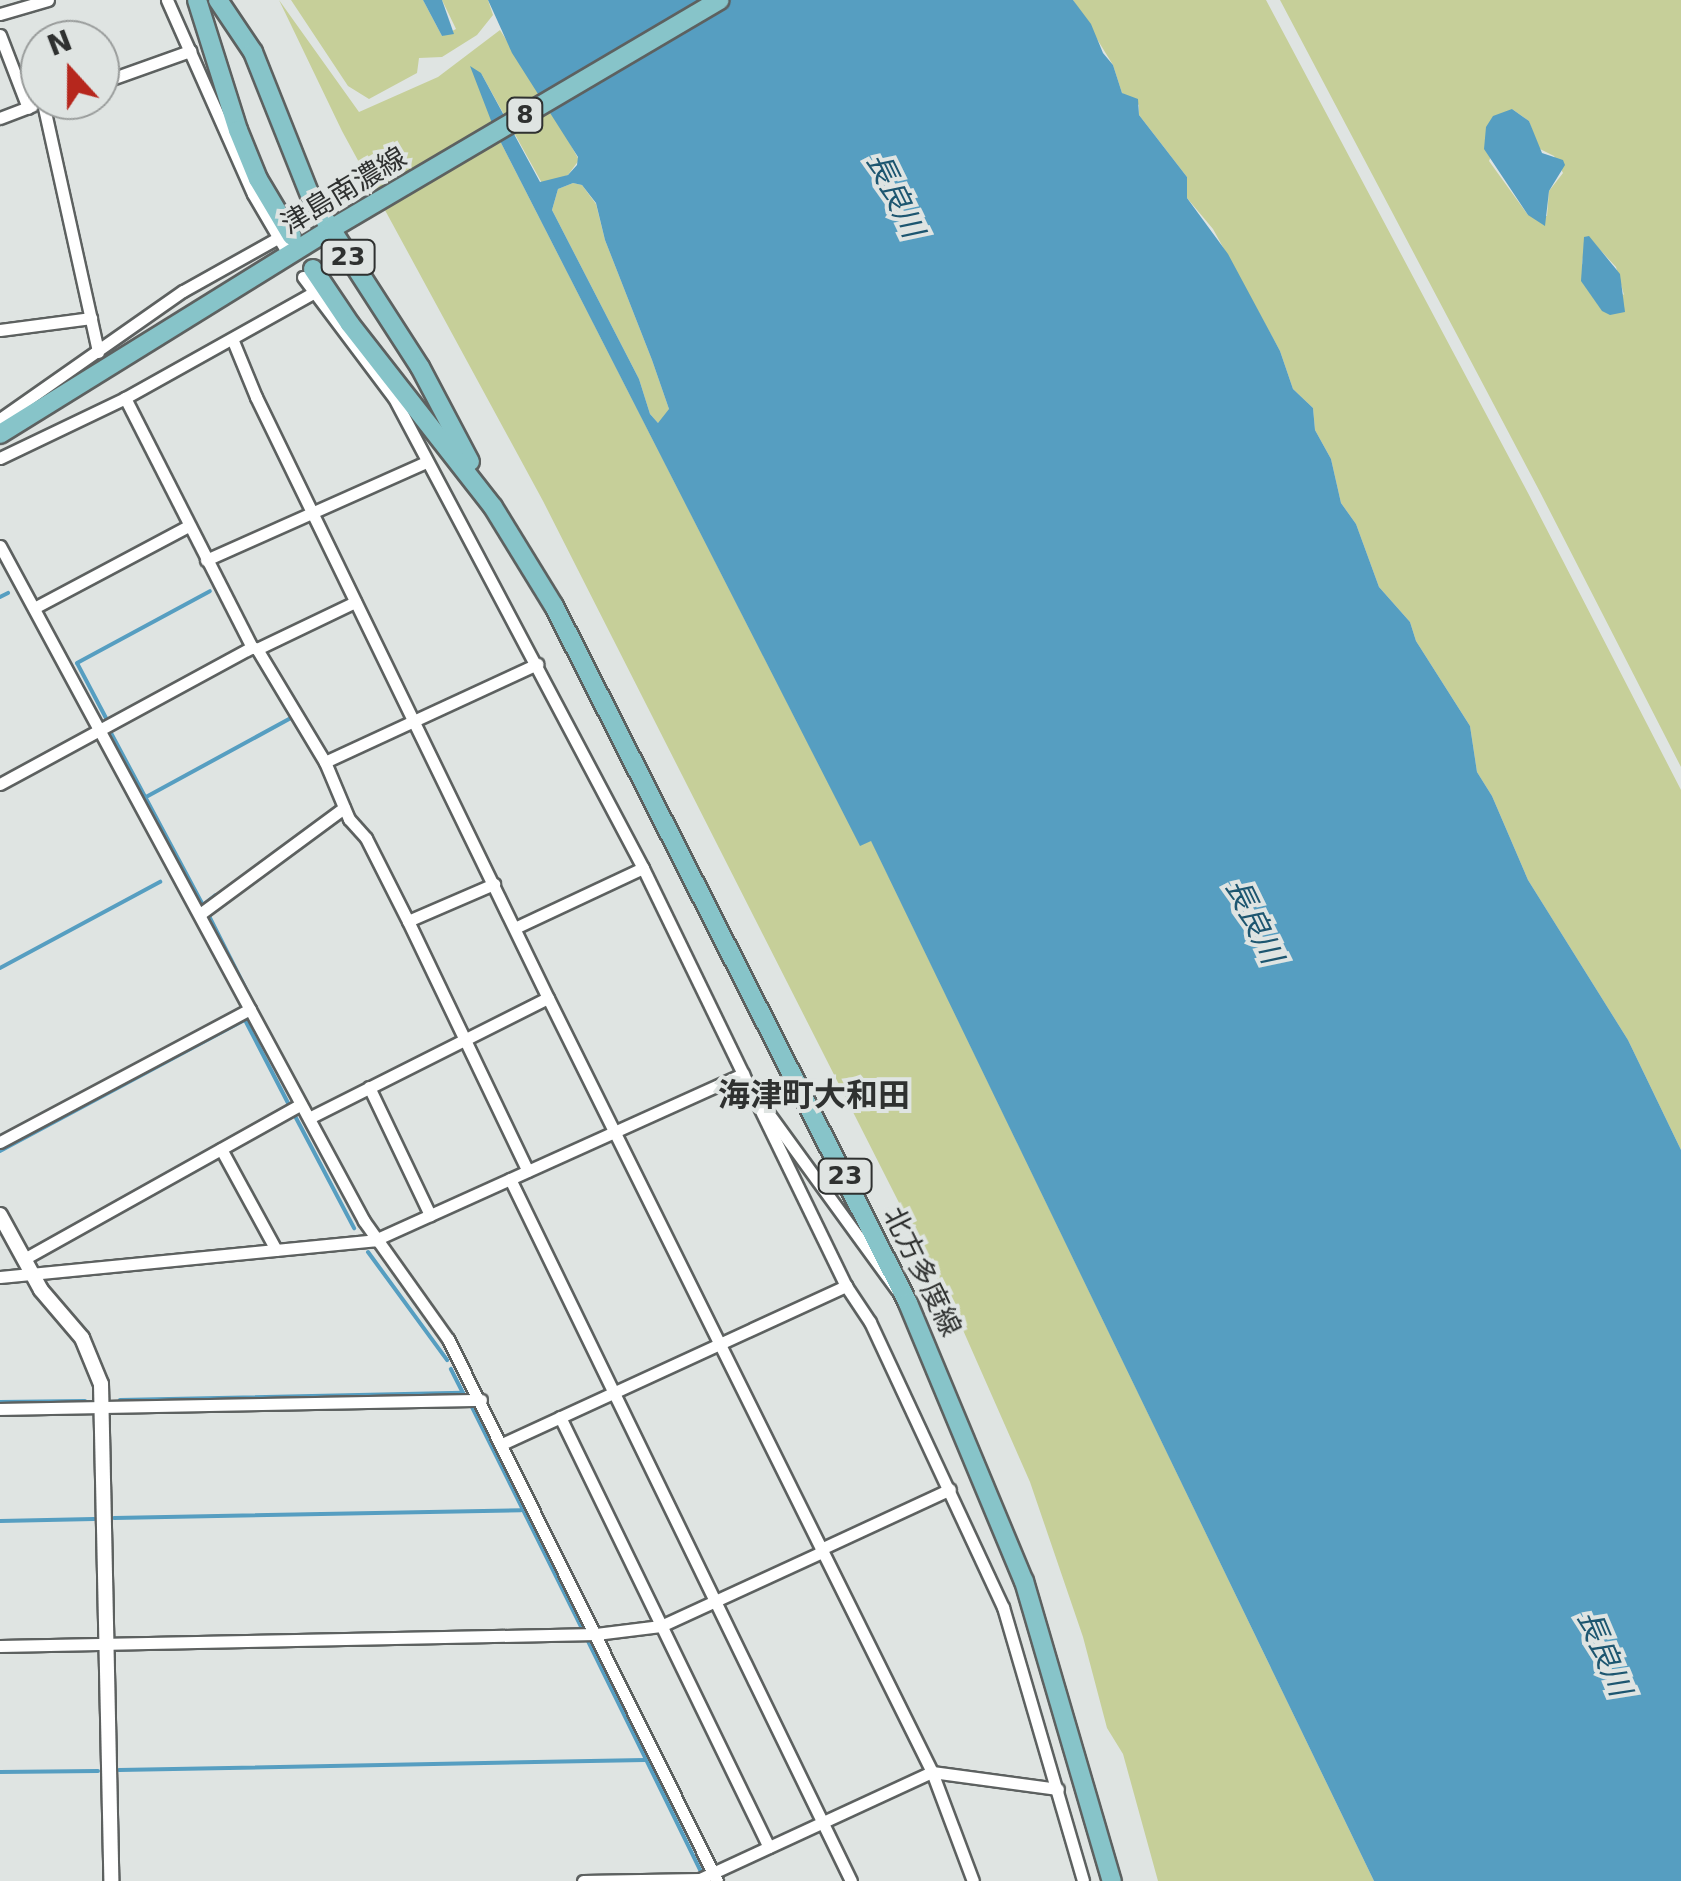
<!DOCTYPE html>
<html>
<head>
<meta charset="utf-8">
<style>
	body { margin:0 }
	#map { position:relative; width:1681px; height:1881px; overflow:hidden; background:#dfe4e2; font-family:"DejaVu Sans","Noto Sans JP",sans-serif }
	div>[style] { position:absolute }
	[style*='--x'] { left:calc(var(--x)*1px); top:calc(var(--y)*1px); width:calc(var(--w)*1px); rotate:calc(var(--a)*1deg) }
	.green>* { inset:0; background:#c6cf99 }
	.water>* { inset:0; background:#569ec1 }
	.stream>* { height:4px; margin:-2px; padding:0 2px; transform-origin:2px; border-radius:2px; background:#569ec1 }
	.roads { filter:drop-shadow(2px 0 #5d6160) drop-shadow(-2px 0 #5d6160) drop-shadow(0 2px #5d6160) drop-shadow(0 -2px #5d6160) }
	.minor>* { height:11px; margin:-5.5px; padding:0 5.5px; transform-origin:5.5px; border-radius:5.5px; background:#fff }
	.tertiary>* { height:14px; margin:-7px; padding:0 7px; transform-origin:7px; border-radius:7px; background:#fff }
	.primary>* { height:18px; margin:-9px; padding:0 9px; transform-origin:9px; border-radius:9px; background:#87c4c9 }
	span { translate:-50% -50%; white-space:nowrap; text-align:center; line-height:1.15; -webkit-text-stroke:8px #dfe4e2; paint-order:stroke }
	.shield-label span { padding:2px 8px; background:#dfe4e2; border:2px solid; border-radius:8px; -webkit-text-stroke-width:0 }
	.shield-label { font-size:25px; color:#2f3130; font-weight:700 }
	.street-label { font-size:28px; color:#2f3130 }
	.water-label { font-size:30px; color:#1d5670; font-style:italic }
	.quarter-label { font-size:32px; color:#2f3130; font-weight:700 }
	.north { position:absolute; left:20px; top:20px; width:100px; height:100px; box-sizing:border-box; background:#dfe4e2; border:2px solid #999c9b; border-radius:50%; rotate:339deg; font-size:28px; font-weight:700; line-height:40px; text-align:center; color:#2f3130 }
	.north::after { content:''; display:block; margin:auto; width:35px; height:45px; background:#b6271d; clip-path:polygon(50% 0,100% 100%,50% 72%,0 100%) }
</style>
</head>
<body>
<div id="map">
	<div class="green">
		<i style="clip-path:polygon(279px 0,359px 112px,438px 77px,500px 30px,557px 120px,579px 160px,568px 175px,543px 185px,481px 73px,495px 131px,860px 845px,871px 840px,1374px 1881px,1158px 1881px,1123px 1754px,1107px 1728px,1083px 1637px,1030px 1482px,959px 1321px,543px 501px,342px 131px)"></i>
		<i style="clip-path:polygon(291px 0,423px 0,442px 36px,456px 29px,442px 0,488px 0,493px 15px,477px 35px,442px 57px,419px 58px,417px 73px,369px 99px,348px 86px)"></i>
		<i style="clip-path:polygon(1073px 0,1266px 0,1528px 493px,1681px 790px,1681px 1150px,1628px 1040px,1528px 880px,1492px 796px,1477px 772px,1470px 726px,1416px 641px,1410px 622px,1379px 587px,1356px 524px,1341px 503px,1331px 459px,1315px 430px,1313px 408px,1293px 389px,1280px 351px,1213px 229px,1187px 198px,1187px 177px,1139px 115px,1139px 105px,1122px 93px,1113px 65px)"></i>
		<i style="clip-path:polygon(evenodd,1280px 0,1681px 0,1681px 767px,1540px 492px,1280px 0,1512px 109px,1529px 121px,1538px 148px,1554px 156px,1563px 173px,1549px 191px,1547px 216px,1528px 215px,1489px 161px,1512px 109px,1280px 0,1592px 241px,1616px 267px,1624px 295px,1582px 264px,1585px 244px,1592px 241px)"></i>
		<i style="clip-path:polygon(573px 183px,582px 185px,596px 204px,605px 240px,652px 360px,669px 409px,668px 417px,658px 423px,650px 414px,639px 379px,552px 210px,558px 189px)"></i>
	</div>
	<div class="water">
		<i style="clip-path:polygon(423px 0,442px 0,454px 34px,442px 36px)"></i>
		<i style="clip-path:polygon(evenodd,488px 0,1073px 0,1091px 24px,1103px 53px,1113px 65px,1122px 93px,1138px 99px,1139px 115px,1187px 177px,1187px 198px,1228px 254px,1280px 351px,1293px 389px,1313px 408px,1315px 430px,1331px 459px,1341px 503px,1356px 524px,1379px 587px,1410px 622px,1416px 641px,1470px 726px,1477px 772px,1492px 796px,1528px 880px,1628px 1040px,1681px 1150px,1681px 1881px,1374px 1881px,871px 841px,860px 846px,495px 131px,470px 66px,481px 73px,540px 182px,568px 175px,577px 165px,578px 157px,512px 53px,488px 0,573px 183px,582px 185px,596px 203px,605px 240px,652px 360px,669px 409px,658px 423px,650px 414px,639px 379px,552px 210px,558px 189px,573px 183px)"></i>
		<i style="clip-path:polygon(1512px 109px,1529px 121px,1542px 153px,1563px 160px,1565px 165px,1549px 191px,1545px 226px,1528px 215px,1484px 149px,1486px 127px,1493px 116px)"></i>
		<i style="clip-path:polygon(1589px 236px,1620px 274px,1625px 312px,1610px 315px,1602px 311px,1581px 281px,1584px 237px)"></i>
	</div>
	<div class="stream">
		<i style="--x:0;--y:597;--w:9;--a:-27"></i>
		<i style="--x:106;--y:718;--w:62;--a:-117.8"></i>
		<i style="--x:77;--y:663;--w:151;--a:-28.4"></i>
		<i style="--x:111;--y:733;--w:195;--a:61.9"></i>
		<i style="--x:203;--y:905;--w:16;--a:-38"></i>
		<i style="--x:146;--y:797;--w:165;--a:-28.6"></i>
		<i style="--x:209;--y:916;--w:109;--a:63.2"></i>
		<i style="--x:0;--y:968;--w:182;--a:-28.3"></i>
		<i style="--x:245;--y:1020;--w:96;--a:62.6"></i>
		<i style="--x:295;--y:1116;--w:127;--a:62.2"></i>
		<i style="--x:0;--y:1151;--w:281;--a:-28.2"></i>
		<i style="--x:368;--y:1252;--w:134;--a:53.8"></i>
		<i style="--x:120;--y:1400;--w:343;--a:-1.2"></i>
		<i style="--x:463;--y:1393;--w:27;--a:-117"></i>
		<i style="--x:0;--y:1402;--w:85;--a:-0.7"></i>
		<i style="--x:471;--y:1405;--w:248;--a:63.6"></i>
		<i style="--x:114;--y:1518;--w:407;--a:-1.1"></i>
		<i style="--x:0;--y:1521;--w:94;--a:-1.2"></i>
		<i style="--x:588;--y:1641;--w:257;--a:63.9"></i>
		<i style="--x:119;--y:1770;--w:526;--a:-1.09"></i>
		<i style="--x:0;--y:1772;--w:98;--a:-0.6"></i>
	</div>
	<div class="roads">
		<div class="minor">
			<i style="--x:167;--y:0;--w:212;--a:66.1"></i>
			<i style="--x:253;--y:194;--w:69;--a:59.7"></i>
			<i style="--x:0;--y:14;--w:50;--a:-16.3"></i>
			<i style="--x:0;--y:35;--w:78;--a:69"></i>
			<i style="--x:100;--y:83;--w:96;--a:-19.6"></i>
			<i style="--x:43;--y:103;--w:255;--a:77.5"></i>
			<i style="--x:0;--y:118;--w:34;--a:-21"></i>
			<i style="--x:303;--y:277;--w:151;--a:53.1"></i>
			<i style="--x:394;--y:398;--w:532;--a:62.09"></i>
			<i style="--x:643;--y:868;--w:465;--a:64.1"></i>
			<i style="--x:846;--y:1286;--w:43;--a:56.3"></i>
			<i style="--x:870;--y:1322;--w:315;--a:65"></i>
			<i style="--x:1003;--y:1607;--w:285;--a:73.7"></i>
			<i style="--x:0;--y:330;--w:92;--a:-7.5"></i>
			<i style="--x:233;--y:341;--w:61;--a:67.7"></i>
			<i style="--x:256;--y:397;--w:668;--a:64.09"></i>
			<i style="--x:548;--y:998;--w:864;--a:63.61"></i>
			<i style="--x:932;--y:1772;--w:116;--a:69.4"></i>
			<i style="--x:125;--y:398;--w:280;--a:63"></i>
			<i style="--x:0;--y:419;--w:223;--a:-35"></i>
			<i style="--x:183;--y:291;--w:109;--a:-29.2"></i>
			<i style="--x:0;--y:458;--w:139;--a:-25.6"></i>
			<i style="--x:125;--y:398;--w:215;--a:-29.2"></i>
			<i style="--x:0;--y:546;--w:767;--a:61.66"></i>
			<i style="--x:364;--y:1221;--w:145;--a:54.6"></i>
			<i style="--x:448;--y:1339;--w:605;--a:63.6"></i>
			<i style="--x:206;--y:560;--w:241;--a:-24"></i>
			<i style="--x:34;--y:608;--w:174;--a:-28"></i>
			<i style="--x:257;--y:649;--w:132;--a:59"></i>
			<i style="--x:325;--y:762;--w:62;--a:67.2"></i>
			<i style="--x:349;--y:819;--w:25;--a:48"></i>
			<i style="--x:366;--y:838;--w:93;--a:63.2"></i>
			<i style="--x:408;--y:921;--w:94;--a:-23.3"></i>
			<i style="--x:325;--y:762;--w:234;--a:-24.8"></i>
			<i style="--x:0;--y:784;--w:287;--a:-28.5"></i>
			<i style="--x:252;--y:647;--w:5;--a:22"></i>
			<i style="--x:257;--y:649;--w:109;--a:-25.6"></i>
			<i style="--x:200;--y:914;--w:179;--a:-36.4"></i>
			<i style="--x:408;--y:921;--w:277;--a:64.4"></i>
			<i style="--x:515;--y:928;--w:141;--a:-25.1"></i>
			<i style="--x:369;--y:1087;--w:142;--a:64.5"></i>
			<i style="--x:761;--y:1103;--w:231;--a:54"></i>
			<i style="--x:309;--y:1118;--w:267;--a:-26.7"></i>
			<i style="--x:0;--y:1142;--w:283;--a:-28"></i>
			<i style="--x:221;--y:1149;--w:115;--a:61.4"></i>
			<i style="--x:510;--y:1179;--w:780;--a:64.09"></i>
			<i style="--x:24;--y:1259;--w:317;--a:-29.2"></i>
			<i style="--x:0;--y:1277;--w:377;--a:-5.6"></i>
			<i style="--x:375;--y:1240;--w:404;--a:-24.3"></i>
			<i style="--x:0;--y:1409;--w:481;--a:-1.1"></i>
			<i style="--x:560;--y:1417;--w:478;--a:64.1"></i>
			<i style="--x:502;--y:1444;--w:379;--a:-24.7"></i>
			<i style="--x:821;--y:1549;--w:142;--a:-24.9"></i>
			<i style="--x:0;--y:1646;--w:596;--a:-1.15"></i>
			<i style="--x:596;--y:1634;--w:65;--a:-7"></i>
			<i style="--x:661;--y:1626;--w:177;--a:-24.7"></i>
			<i style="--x:583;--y:1881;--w:117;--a:-1"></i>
			<i style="--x:700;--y:1879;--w:255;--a:-24.8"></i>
			<i style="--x:932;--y:1772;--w:127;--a:7.7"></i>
		</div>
		<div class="tertiary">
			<i style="--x:0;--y:1215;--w:85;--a:61.3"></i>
			<i style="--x:41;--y:1290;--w:63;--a:49.5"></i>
			<i style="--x:82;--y:1338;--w:50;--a:67.6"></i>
			<i style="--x:101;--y:1384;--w:497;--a:88.8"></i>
		</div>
		<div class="primary">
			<i style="--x:197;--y:0;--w:136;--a:72.5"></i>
			<i style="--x:238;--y:130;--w:53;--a:67.8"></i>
			<i style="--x:258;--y:179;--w:66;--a:59.2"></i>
			<i style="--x:218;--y:0;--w:63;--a:56.1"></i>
			<i style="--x:253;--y:52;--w:157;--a:68.3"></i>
			<i style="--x:311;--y:198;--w:201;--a:57.2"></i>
			<i style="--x:420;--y:367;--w:107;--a:62.2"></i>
			<i style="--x:313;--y:269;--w:66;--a:56.1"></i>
			<i style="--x:350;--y:324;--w:232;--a:52"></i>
			<i style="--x:493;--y:507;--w:116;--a:58.4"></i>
			<i style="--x:554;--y:606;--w:782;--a:63.07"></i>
			<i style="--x:908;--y:1303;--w:301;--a:67.4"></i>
			<i style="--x:1024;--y:1581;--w:313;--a:73.7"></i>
			<i style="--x:0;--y:434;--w:389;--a:-31.8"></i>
			<i style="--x:331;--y:229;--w:451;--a:-30.5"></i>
		</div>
	</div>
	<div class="shield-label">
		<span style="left:525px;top:115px">8</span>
		<span style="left:348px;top:257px">23</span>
		<span style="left:845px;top:1176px">23</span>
	</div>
	<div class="street-label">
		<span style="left:344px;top:191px;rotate:-31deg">津島南濃線</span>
		<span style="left:922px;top:1272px;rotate:64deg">北方多度線</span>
	</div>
	<div class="water-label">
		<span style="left:895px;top:195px;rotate:64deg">長良川</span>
		<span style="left:1254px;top:921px;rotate:64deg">長良川</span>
		<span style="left:1604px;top:1653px;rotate:67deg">長良川</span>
	</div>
	<div class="quarter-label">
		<span style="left:814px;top:1095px">海津町大和田</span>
	</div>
	<div class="north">N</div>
</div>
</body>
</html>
